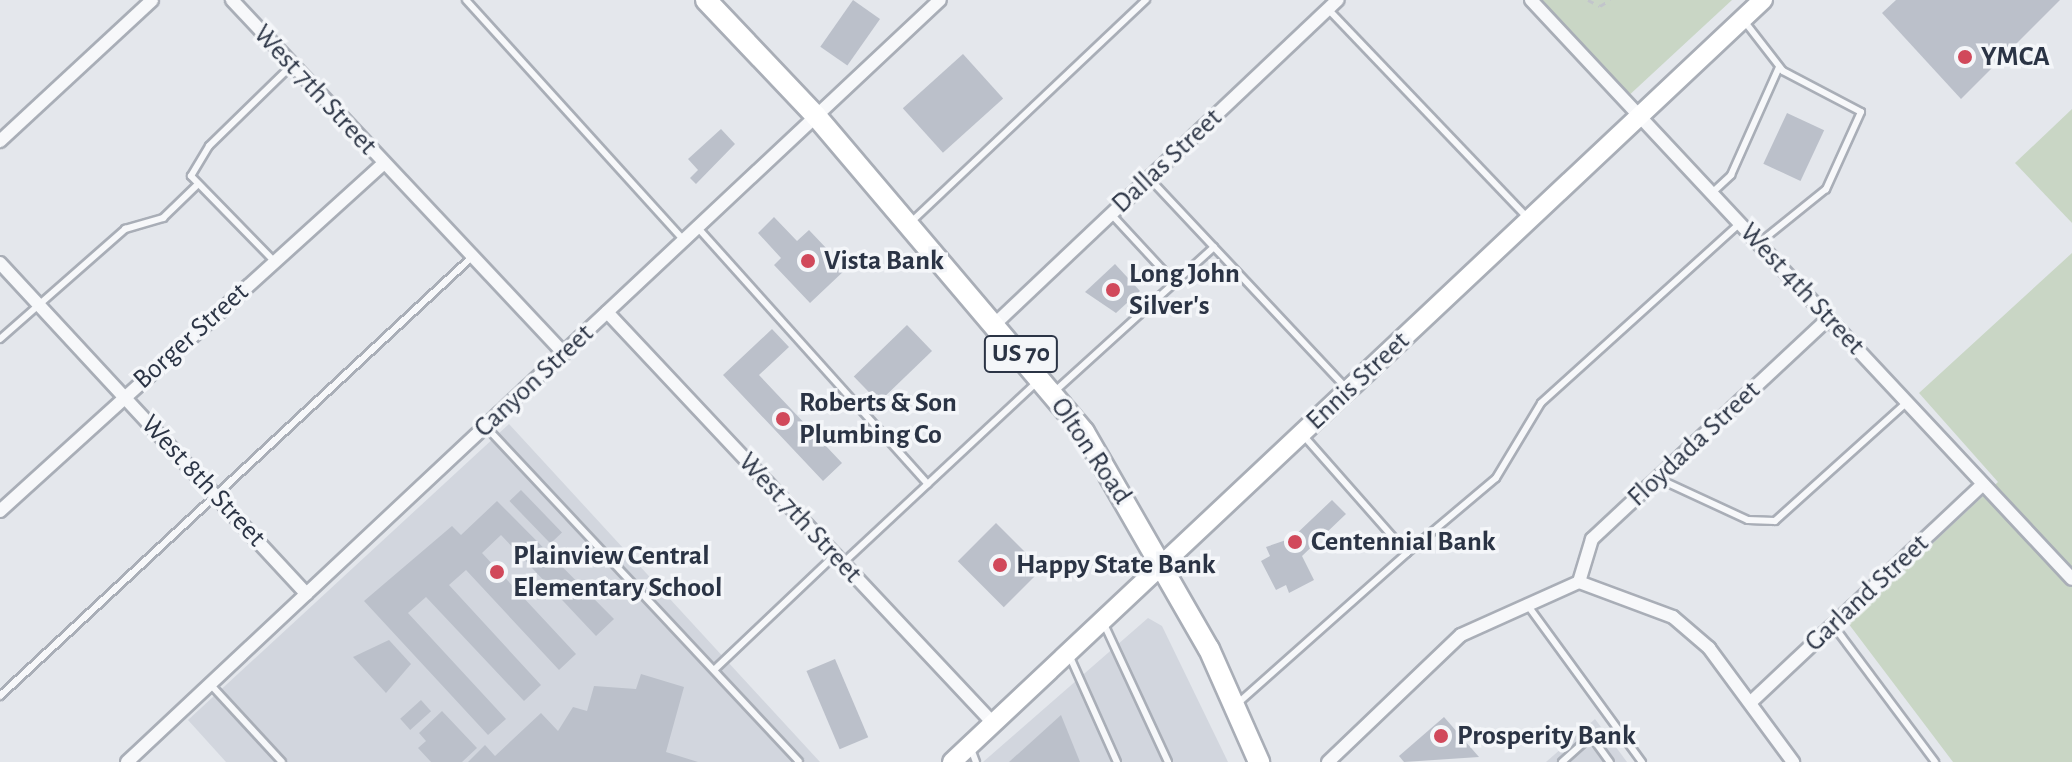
<!DOCTYPE html>
<html>
<head>
<meta charset="utf-8">
<style>
	body { margin:0 }
	#map { position:relative; width:2072px; height:762px; overflow:hidden; background:#e4e7ec; font-family:"Alegreya Sans",sans-serif }
	div>[style] { position:absolute }
	[style*='--x'] { left:calc(var(--x)*1px); top:calc(var(--y)*1px); width:calc(var(--w)*1px); rotate:calc(var(--a)*1deg) }
	.built>* { inset:0; background:#d2d6de }
	.green>* { inset:0; background:#c9d6c5 }
	.building>* { inset:0; background:#bbc0ca; transform-origin:0 0 }
	.path>* { height:3px; margin-top:-1.5px; transform-origin:0; background:repeating-linear-gradient(90deg,#c2c5cb 0 6px,transparent 0 12px) }
	.roads { filter:drop-shadow(2px 0 #a9aeb7) drop-shadow(-2px 0 #a9aeb7) drop-shadow(0 2px #a9aeb7) drop-shadow(0 -2px #a9aeb7) }
	.lane>* { height:6px; margin:-3px; padding:0 3px; transform-origin:3px; border-radius:3px; background:#f7f8fa }
	.street>* { height:12px; margin:-6px; padding:0 6px; transform-origin:6px; border-radius:6px; background:#f7f8fa }
	.secondary>* { height:18px; margin:-9px; padding:0 9px; transform-origin:9px; border-radius:9px; background:#fff }
	.primary>* { height:20px; margin:-10px; padding:0 10px; transform-origin:10px; border-radius:10px; background:#fff }
	.dots>* { width:22px; height:22px; translate:-50% -50%; box-sizing:border-box; border:4px solid #f4f6f9; border-radius:50% }
	span { translate:-50% -50%; white-space:nowrap; text-align:center; line-height:1.15; -webkit-text-stroke:7px #f4f6f9; paint-order:stroke }
	.shield-label span { padding:2px 6px; background:#f4f6f9; border:2px solid; border-radius:6px; -webkit-text-stroke-width:0 }
	.shield-label { font-size:26px; color:#2b3445; font-weight:700 }
	.poi-label { font-size:28px; color:#2b3445; font-weight:700 }
	.left { translate:0 -50%; text-align:left }
	.street-label { font-size:28px; color:#2b3445 }
</style>
</head>
<body>
<div id="map">
	<div class="built">
		<i style="clip-path:polygon(509px 424px,820px 762px,226px 762px,188px 720px)"></i>
		<i style="clip-path:polygon(1148px 618px,1162px 626px,1228px 762px,983px 762px)"></i>
		<i style="clip-path:polygon(1595px 719px,1627px 762px,1546px 762px)"></i>
	</div>
	<div class="green">
		<i style="clip-path:polygon(1535px 0,1732px 0,1625px 99px)"></i>
		<i style="clip-path:polygon(2072px 109px,2072px 223px,2015px 163px)"></i>
		<i style="clip-path:polygon(2072px 253px,2072px 762px,1953px 762px,1848px 623px,1998px 482px,1919px 393px)"></i>
	</div>
	<div class="building">
		<i style="left:853px;top:0;width:33px;height:57px;rotate:35deg"></i>
		<i style="clip-path:polygon(1896px 0,2060px 0,1961px 99px,1882px 13px)"></i>
		<i style="left:963px;top:54px;width:60px;height:81px;rotate:48deg"></i>
		<i style="left:1787px;top:113px;width:41px;height:56px;rotate:25deg"></i>
		<i style="clip-path:polygon(721px 129px,735px 144px,696px 184px,690px 178px,698px 170px,688px 159px)"></i>
		<i style="clip-path:polygon(774px 217px,797px 241px,809px 230px,846px 269px,810px 303px,774px 265px,781px 258px,758px 233px)"></i>
		<i style="clip-path:polygon(1115px 264px,1140px 291px,1116px 313px,1085px 292px)"></i>
		<i style="left:907px;top:325px;width:36px;height:74px;rotate:46deg"></i>
		<i style="clip-path:polygon(772px 329px,789px 347px,759px 375px,842px 463px,823px 481px,723px 375px)"></i>
		<i style="left:521px;top:490px;width:59px;height:16px;rotate:46deg"></i>
		<i style="clip-path:polygon(1332px 500px,1346px 514px,1302px 556px,1314px 580px,1289px 593px,1286px 585px,1276px 590px,1261px 561px,1270px 556px,1266px 547px,1292px 538px)"></i>
		<i style="clip-path:polygon(497px 501px,614px 619px,596px 636px,501px 535px,482px 553px,576px 654px,559px 670px,466px 570px,449px 585px,541px 685px,524px 701px,426px 597px,408px 613px,506px 719px,488px 735px,364px 601px,452px 526px,461px 535px)"></i>
		<i style="left:996px;top:523px;width:65px;height:54px;rotate:45deg"></i>
		<i style="clip-path:polygon(389px 640px,411px 664px,386px 693px,353px 657px)"></i>
		<i style="left:835px;top:659px;width:85px;height:31px;rotate:67deg"></i>
		<i style="clip-path:polygon(641px 674px,684px 687px,666px 752px,698px 762px,468px 762px,485px 745px,495px 756px,541px 713px,558px 731px,573px 707px,587px 711px,594px 686px,636px 689px)"></i>
		<i style="left:421px;top:700px;width:15px;height:28px;rotate:48deg"></i>
		<i style="clip-path:polygon(442px 711px,477px 748px,462px 762px,431px 762px,418px 748px,426px 741px,419px 733px)"></i>
		<i style="clip-path:polygon(1061px 715px,1080px 762px,1009px 762px)"></i>
		<i style="clip-path:polygon(1444px 717px,1479px 757px,1404px 762px,1399px 756px)"></i>
	</div>
	<div class="path">
		<i style="--x:1588;--y:0;--w:13;--a:27"></i>
		<i style="--x:1600;--y:6;--w:12;--a:-31"></i>
	</div>
	<div class="roads">
		<div class="lane">
			<i style="--x:466;--y:0;--w:324;--a:47.8"></i>
			<i style="--x:1328;--y:9;--w:288;--a:46.3"></i>
			<i style="--x:1745;--y:22;--w:62;--a:52.2"></i>
			<i style="--x:1783;--y:71;--w:88;--a:27.7"></i>
			<i style="--x:1861;--y:112;--w:85;--a:114.4"></i>
			<i style="--x:1826;--y:189;--w:86;--a:141.1"></i>
			<i style="--x:1149;--y:178;--w:288;--a:46.8"></i>
			<i style="--x:1713;--y:192;--w:25;--a:-43"></i>
			<i style="--x:1731;--y:175;--w:118;--a:-66"></i>
			<i style="--x:1112;--y:215;--w:93;--a:47.2"></i>
			<i style="--x:910;--y:223;--w:325;--a:-43.4"></i>
			<i style="--x:698;--y:228;--w:344;--a:48.1"></i>
			<i style="--x:274;--y:261;--w:119;--a:-134.3"></i>
			<i style="--x:191;--y:176;--w:35;--a:-59"></i>
			<i style="--x:209;--y:146;--w:116;--a:-44.3"></i>
			<i style="--x:0;--y:339;--w:167;--a:-41.3"></i>
			<i style="--x:125;--y:229;--w:40;--a:-16"></i>
			<i style="--x:163;--y:218;--w:46;--a:-44.1"></i>
			<i style="--x:1054;--y:392;--w:216;--a:-42.2"></i>
			<i style="--x:486;--y:427;--w:458;--a:46.9"></i>
			<i style="--x:1657;--y:478;--w:100;--a:24.8"></i>
			<i style="--x:1748;--y:520;--w:27;--a:2"></i>
			<i style="--x:1775;--y:521;--w:176;--a:-42"></i>
			<i style="--x:1407;--y:553;--w:116;--a:-40.1"></i>
			<i style="--x:1496;--y:478;--w:87;--a:-59"></i>
			<i style="--x:1541;--y:403;--w:268;--a:-42.1"></i>
			<i style="--x:843;--y:563;--w:264;--a:-43"></i>
			<i style="--x:1526;--y:603;--w:197;--a:53.9"></i>
			<i style="--x:1104;--y:624;--w:152;--a:65.1"></i>
			<i style="--x:1833;--y:625;--w:171;--a:53.3"></i>
			<i style="--x:1070;--y:657;--w:115;--a:65.9"></i>
			<i style="--x:714;--y:670;--w:167;--a:-43.5"></i>
			<i style="--x:210;--y:684;--w:106;--a:47.3"></i>
			<i style="--x:0;--y:696;--w:645;--a:-42.93"></i>
			<i style="--x:1237;--y:704;--w:227;--a:-41.6"></i>
			<i style="--x:1407;--y:553;--w:157;--a:-131.4"></i>
			<i style="--x:971;--y:749;--w:14;--a:69"></i>
			<i style="--x:1562;--y:762;--w:39;--a:-42"></i>
			<i style="--x:1591;--y:736;--w:32;--a:54"></i>
		</div>
		<div class="street">
			<i style="--x:232;--y:0;--w:485;--a:46.8"></i>
			<i style="--x:1531;--y:0;--w:792;--a:46.94"></i>
			<i style="--x:0;--y:141;--w:207;--a:-42.8"></i>
			<i style="--x:0;--y:263;--w:451;--a:47.2"></i>
			<i style="--x:607;--y:312;--w:564;--a:46.8"></i>
			<i style="--x:996;--y:323;--w:470;--a:-43.4"></i>
			<i style="--x:0;--y:511;--w:517;--a:-42.18"></i>
			<i style="--x:1579;--y:582;--w:45;--a:-73.2"></i>
			<i style="--x:1592;--y:539;--w:324;--a:-43"></i>
			<i style="--x:1751;--y:702;--w:318;--a:-43.2"></i>
			<i style="--x:127;--y:762;--w:1114;--a:-43.15"></i>
			<i style="--x:1328;--y:762;--w:184;--a:-43.7"></i>
			<i style="--x:1461;--y:635;--w:129;--a:-24.2"></i>
			<i style="--x:1579;--y:582;--w:100;--a:20.4"></i>
			<i style="--x:1673;--y:617;--w:48;--a:40.7"></i>
			<i style="--x:1709;--y:648;--w:142;--a:53.6"></i>
		</div>
		<div class="secondary">
			<i style="--x:952;--y:762;--w:1113;--a:-43.22"></i>
		</div>
		<div class="primary">
			<i style="--x:706;--y:0;--w:160;--a:46.5"></i>
			<i style="--x:816;--y:116;--w:414;--a:49.7"></i>
			<i style="--x:1084;--y:432;--w:250;--a:60.1"></i>
			<i style="--x:1209;--y:649;--w:124;--a:66.1"></i>
		</div>
	</div>
	<div class="dots">
		<i style="left:1965px;top:57px;background:#d1495b"></i>
		<i style="left:808px;top:261px;background:#d1495b"></i>
		<i style="left:1113px;top:290px;background:#d1495b"></i>
		<i style="left:783px;top:419px;background:#d1495b"></i>
		<i style="left:1295px;top:542px;background:#d1495b"></i>
		<i style="left:1000px;top:565px;background:#d1495b"></i>
		<i style="left:497px;top:572px;background:#d1495b"></i>
		<i style="left:1441px;top:736px;background:#d1495b"></i>
	</div>
	<div class="shield-label">
		<span style="left:1021px;top:354px">US 70</span>
	</div>
	<div class="poi-label">
		<span class="left" style="left:1981px;top:57px">YMCA</span>
		<span class="left" style="left:824px;top:261px">Vista Bank</span>
		<span class="left" style="left:1129px;top:290px">Long John<br>Silver's</span>
		<span class="left" style="left:799px;top:419px">Roberts &amp; Son<br>Plumbing Co</span>
		<span class="left" style="left:1311px;top:542px">Centennial Bank</span>
		<span class="left" style="left:513px;top:572px">Plainview Central<br>Elementary School</span>
		<span class="left" style="left:1016px;top:565px">Happy State Bank</span>
		<span class="left" style="left:1457px;top:736px">Prosperity Bank</span>
	</div>
	<div class="street-label">
		<span style="left:315px;top:90px;rotate:47deg">West 7th Street</span>
		<span style="left:1167px;top:161px;rotate:-43deg">Dallas Street</span>
		<span style="left:1802px;top:289px;rotate:47deg">West 4th Street</span>
		<span style="left:191px;top:336px;rotate:-42deg">Borger Street</span>
		<span style="left:534px;top:381px;rotate:-43deg">Canyon Street</span>
		<span style="left:1358px;top:381px;rotate:-43deg">Ennis Street</span>
		<span style="left:1694px;top:444px;rotate:-43deg">Floydada Street</span>
		<span style="left:1091px;top:451px;rotate:56deg">Olton Road</span>
		<span style="left:203px;top:481px;rotate:47deg">West 8th Street</span>
		<span style="left:800px;top:518px;rotate:47deg">West 7th Street</span>
		<span style="left:1867px;top:593px;rotate:-43deg">Garland Street</span>
	</div>
</div>
</body>
</html>
